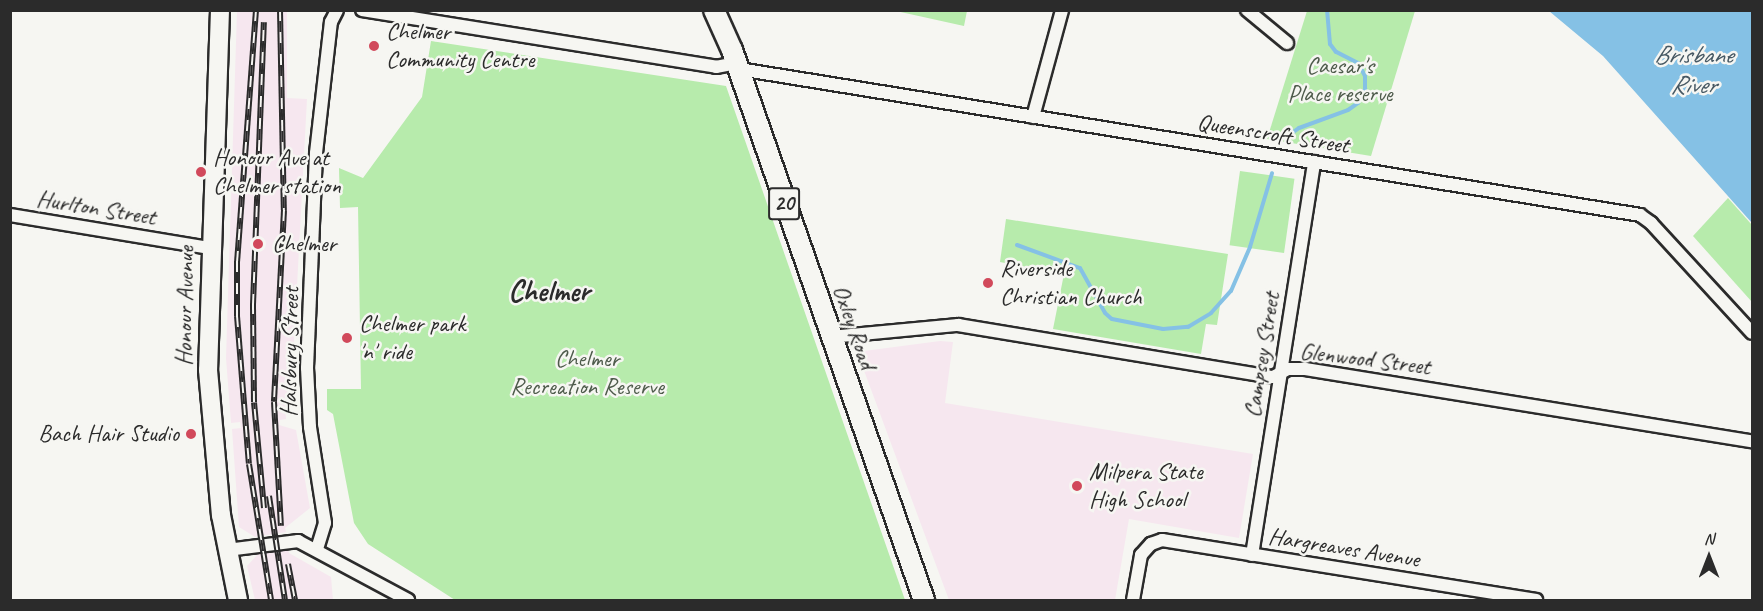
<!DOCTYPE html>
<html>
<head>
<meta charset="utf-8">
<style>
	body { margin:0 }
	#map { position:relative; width:1763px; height:611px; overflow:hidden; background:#f6f6f2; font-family:Caveat,sans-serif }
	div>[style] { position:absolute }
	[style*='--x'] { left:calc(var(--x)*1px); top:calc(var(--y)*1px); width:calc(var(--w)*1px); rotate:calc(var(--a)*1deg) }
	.built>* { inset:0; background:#f6e7ef }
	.green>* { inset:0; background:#b7ebac; transform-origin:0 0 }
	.water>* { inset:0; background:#85c1e5 }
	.stream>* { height:4px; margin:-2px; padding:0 2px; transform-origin:2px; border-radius:2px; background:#85c1e5 }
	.roads { filter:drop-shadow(2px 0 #2b2b2b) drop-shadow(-2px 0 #2b2b2b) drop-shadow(0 2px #2b2b2b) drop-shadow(0 -2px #2b2b2b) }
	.street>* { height:12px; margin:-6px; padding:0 6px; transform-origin:6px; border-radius:6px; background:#f6f6f2 }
	.secondary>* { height:18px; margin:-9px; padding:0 9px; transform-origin:9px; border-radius:9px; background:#f6f6f2 }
	.primary>* { height:20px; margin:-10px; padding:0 10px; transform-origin:10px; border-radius:10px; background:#f6f6f2 }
	.rail>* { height:6px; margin-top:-3px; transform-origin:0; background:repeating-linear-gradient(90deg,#f6f6f2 0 11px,#2b2b2b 0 22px); box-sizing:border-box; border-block:2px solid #2b2b2b }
	.dots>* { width:16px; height:16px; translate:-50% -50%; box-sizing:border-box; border:3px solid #f6f6f2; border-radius:50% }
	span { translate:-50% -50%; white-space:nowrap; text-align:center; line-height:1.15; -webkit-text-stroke:5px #f6f6f2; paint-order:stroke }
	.shield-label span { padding:2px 4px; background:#f6f6f2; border:2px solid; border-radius:4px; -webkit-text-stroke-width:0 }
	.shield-label { font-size:22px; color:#2b2b2b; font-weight:700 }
	.poi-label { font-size:24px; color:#2b2b2b }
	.left { translate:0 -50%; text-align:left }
	.right { translate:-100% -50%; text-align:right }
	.park-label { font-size:24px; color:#4e5b4b }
	.street-label { font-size:24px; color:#2b2b2b }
	.water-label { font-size:26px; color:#465863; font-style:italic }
	.district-label { font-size:30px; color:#2b2b2b; font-weight:700 }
	.frame { position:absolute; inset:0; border:12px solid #2b2b2b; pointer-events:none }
	.north { position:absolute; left:1679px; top:527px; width:60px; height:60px; -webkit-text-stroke:4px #f6f6f2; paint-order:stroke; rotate:0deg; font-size:16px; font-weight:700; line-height:24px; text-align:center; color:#2b2b2b }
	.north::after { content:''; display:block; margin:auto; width:21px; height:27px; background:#2b2b2b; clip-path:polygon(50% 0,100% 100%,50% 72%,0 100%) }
</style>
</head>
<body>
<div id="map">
	<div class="built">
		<i style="clip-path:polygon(237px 11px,287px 11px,287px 98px,307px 99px,291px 399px,285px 400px,286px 419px,280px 420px,279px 425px,296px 430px,310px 508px,285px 528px,286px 532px,255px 537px,239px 527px,232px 429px,241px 428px,240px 422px,231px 423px,226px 358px)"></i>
		<i style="clip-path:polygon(940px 341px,953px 342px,945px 403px,1253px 454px,1239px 538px,1129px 519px,1115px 600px,949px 600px,859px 357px,864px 351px)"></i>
		<i style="clip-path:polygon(288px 549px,289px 553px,331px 577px,333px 600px,255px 600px,247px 566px,258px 554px)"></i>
	</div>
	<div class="green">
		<i style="clip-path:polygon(896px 11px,967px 10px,967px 11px,964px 26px)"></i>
		<i style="clip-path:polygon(1307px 11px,1415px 11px,1371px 156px,1267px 139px)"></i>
		<i style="clip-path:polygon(431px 41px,726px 86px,905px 600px,455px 600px,368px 544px,354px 523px,333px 414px,327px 410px,327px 389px,361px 389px,358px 207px,340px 208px,339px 168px,363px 178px,422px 97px)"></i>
		<i style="left:1240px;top:171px;width:55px;height:75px;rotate:8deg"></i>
		<i style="clip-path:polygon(1728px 198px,1752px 225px,1752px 302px,1693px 236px)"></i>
		<i style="clip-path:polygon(1006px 219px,1228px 254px,1217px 325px,1206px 324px,1201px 354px,1053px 329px,1064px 274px,1000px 262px)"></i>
	</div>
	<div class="water">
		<i style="clip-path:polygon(1549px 11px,1752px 11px,1752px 223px,1603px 56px)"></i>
	</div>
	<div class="stream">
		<i style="--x:1285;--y:138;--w:17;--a:-36"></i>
		<i style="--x:1299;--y:128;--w:52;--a:-20.2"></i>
		<i style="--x:1348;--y:110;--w:12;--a:-35"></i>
		<i style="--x:1358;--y:103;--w:16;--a:-63"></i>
		<i style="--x:1365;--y:89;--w:13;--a:-90"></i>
		<i style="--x:1365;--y:76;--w:15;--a:-118"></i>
		<i style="--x:1358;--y:63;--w:25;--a:-153"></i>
		<i style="--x:1336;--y:52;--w:10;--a:-127"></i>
		<i style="--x:1330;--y:44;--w:34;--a:-95"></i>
		<i style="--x:1017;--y:245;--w:67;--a:20.1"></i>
		<i style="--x:1080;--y:268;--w:51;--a:60.9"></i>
		<i style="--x:1105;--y:313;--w:9;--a:41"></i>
		<i style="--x:1112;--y:319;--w:52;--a:11.1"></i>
		<i style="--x:1163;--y:329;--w:25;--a:-5"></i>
		<i style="--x:1188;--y:327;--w:27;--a:-31"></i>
		<i style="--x:1211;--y:313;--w:30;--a:-48"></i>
		<i style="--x:1231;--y:291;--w:48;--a:-66.6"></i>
		<i style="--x:1250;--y:247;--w:77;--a:-73.4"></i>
	</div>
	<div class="roads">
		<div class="street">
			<i style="--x:362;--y:10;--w:359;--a:9.1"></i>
			<i style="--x:716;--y:67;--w:21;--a:-11"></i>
			<i style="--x:1247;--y:10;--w:52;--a:39.5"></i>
			<i style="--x:739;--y:69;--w:913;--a:9.2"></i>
			<i style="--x:1640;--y:215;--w:14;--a:36"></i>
			<i style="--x:1651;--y:223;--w:149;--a:47.4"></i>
			<i style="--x:1033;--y:117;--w:111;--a:-74.8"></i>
			<i style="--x:10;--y:215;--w:203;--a:9.4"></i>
			<i style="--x:830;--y:337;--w:129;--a:-5.4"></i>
			<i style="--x:958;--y:325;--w:319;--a:9.4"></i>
			<i style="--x:1273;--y:377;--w:17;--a:-28"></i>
			<i style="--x:1288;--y:369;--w:17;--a:0"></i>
			<i style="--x:1305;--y:369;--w:453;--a:9.2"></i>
			<i style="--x:317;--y:549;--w:27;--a:-73"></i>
			<i style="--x:325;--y:523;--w:97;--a:-98.9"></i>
			<i style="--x:310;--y:427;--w:59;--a:-92.9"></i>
			<i style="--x:307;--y:368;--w:215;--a:-87.6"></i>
			<i style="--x:316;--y:153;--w:132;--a:-83.5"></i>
			<i style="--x:331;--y:22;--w:13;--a:-63"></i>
			<i style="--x:227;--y:550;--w:72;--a:-7.2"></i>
			<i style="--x:298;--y:541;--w:125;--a:28.2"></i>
			<i style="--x:1252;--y:555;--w:398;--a:-81"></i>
			<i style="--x:1133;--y:600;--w:46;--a:-79.9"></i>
			<i style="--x:1141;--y:555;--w:15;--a:-48"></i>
			<i style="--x:1151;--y:544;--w:12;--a:-20"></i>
			<i style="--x:1162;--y:540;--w:379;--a:9.1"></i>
		</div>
		<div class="secondary">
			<i style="--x:220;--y:10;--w:360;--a:91.9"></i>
			<i style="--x:208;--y:370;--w:146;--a:84.9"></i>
			<i style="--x:221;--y:515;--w:87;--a:78.7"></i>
		</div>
		<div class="primary">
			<i style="--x:714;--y:10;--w:44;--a:65.8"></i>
			<i style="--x:732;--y:50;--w:583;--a:70.76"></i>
		</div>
	</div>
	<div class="rail">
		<i style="--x:256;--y:10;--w:252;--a:94.3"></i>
		<i style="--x:237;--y:261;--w:55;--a:90"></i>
		<i style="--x:237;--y:316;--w:148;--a:85.4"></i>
		<i style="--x:249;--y:464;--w:138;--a:80.8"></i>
		<i style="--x:280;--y:10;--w:200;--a:88.9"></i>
		<i style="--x:284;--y:210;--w:192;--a:93"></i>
		<i style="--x:274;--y:402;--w:124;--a:86.8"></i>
		<i style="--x:269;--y:496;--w:105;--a:81.3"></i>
		<i style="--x:264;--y:508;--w:106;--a:-95.4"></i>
		<i style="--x:254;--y:402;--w:97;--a:-90.6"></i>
		<i style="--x:253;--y:305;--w:283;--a:-87.8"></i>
		<i style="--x:288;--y:564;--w:37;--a:79"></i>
	</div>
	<div class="dots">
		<i style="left:374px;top:46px;background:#d1495b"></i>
		<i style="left:201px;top:172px;background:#d1495b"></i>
		<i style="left:258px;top:244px;background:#d1495b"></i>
		<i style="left:988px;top:283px;background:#d1495b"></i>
		<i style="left:347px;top:338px;background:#d1495b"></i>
		<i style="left:191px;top:434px;background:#d1495b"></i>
		<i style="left:1077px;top:486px;background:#d1495b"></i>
	</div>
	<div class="shield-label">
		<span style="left:784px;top:204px">20</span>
	</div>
	<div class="poi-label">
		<span class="left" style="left:386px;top:46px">Chelmer<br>Community Centre</span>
		<span class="left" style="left:213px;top:172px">Honour Ave at<br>Chelmer station</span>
		<span class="left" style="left:272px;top:244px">Chelmer</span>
		<span class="left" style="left:1000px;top:283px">Riverside<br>Christian Church</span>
		<span class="left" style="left:359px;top:338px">Chelmer park<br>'n' ride</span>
		<span class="right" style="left:179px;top:434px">Bach Hair Studio</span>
		<span class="left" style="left:1089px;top:486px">Milpera State<br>High School</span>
	</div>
	<div class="park-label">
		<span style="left:1340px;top:80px">Caesar's<br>Place reserve</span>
		<span style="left:587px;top:373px">Chelmer<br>Recreation Reserve</span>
	</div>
	<div class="street-label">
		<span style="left:1273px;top:134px;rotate:9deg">Queenscroft Street</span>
		<span style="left:96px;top:208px;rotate:9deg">Hurlton Street</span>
		<span style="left:185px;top:306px;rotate:-89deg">Honour Avenue</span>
		<span style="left:854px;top:327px;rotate:71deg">Oxley Road</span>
		<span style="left:290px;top:352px;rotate:-89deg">Halsbury Street</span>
		<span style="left:1262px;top:355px;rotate:-81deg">Campsey Street</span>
		<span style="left:1365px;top:359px;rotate:7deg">Glenwood Street</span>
		<span style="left:1344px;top:548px;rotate:9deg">Hargreaves Avenue</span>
	</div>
	<div class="water-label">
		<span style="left:1693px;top:70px">Brisbane<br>River</span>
	</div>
	<div class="district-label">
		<span style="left:549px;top:291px">Chelmer</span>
	</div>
	<div class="frame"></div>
	<div class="north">N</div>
</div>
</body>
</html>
